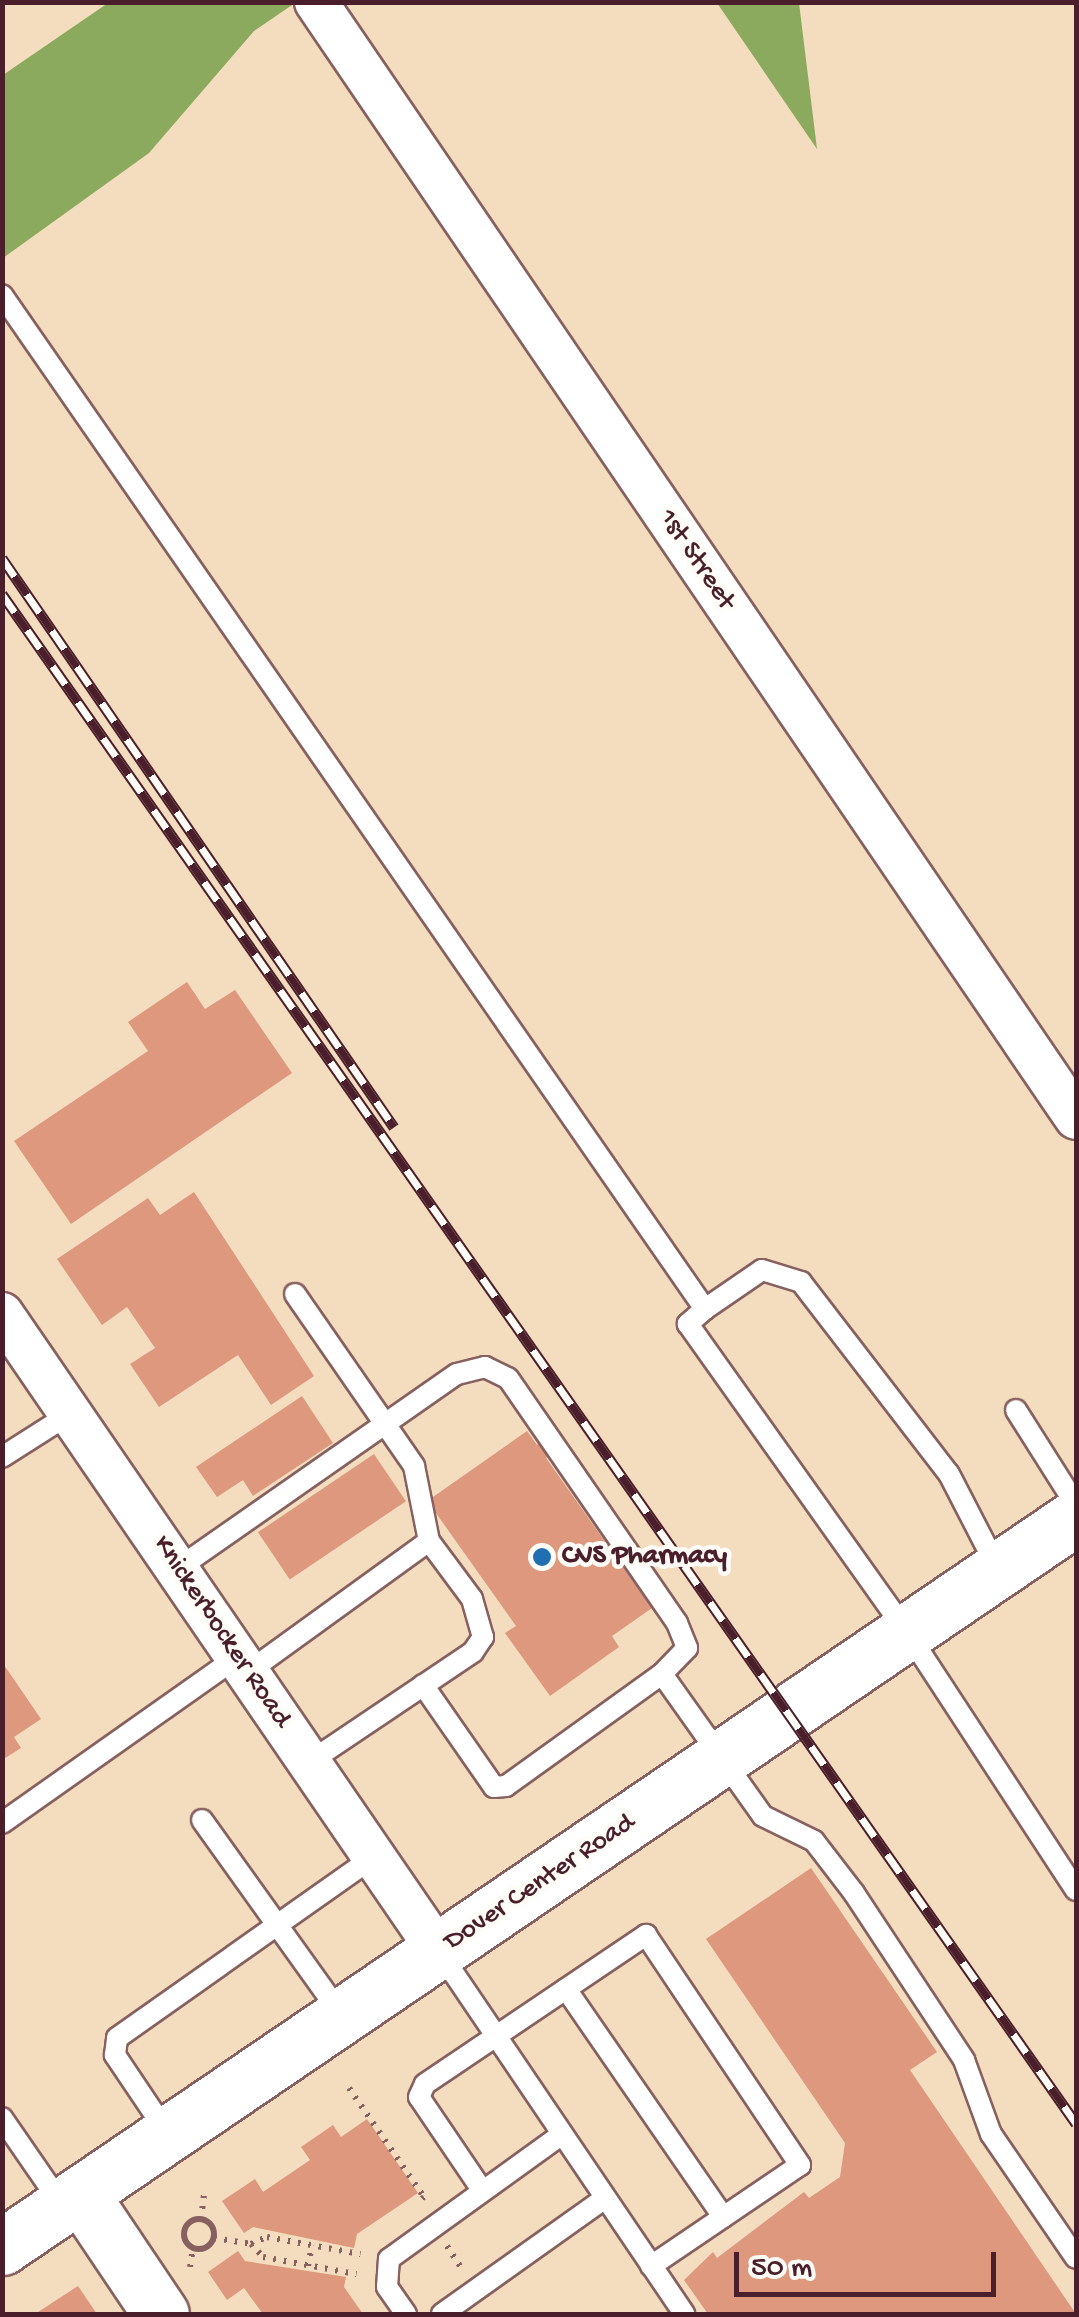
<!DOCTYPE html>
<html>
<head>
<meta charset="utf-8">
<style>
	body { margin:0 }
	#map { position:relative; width:1079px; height:2317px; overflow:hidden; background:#f4dcbf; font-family:"Gochi Hand",sans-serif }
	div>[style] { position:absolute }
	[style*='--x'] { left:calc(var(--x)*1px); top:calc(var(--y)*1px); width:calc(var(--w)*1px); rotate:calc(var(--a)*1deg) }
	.forest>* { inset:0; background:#8baa5d }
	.building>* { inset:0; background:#dd987d; transform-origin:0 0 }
	.path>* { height:6px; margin-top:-3px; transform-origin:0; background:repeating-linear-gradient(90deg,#86615f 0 2.5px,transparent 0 10.5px) }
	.path>.ring { margin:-3px; padding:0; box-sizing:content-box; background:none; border:6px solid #86615f; border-radius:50% }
	.roads { filter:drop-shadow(2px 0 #86615f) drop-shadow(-2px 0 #86615f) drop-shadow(0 2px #86615f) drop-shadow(0 -2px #86615f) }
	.lane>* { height:20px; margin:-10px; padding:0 10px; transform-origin:10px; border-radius:10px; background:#fff }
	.street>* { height:42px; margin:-21px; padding:0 21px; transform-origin:21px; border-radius:21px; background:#fff }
	.secondary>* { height:55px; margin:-27.5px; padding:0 27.5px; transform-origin:27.5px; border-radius:27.5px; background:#fff }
	.rail>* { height:11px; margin-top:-5.5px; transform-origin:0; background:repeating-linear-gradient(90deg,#fdfcf7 0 22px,#4a1f2b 0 44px); box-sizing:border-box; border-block:2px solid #4a1f2b }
	.dots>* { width:28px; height:28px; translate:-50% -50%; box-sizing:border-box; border:5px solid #fdfcf7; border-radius:50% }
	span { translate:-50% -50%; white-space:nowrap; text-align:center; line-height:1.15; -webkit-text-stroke:9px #fdfcf7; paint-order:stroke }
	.street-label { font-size:28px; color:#4a1f2b }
	.poi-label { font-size:28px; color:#4a1f2b; font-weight:700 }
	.left { translate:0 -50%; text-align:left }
	.frame { position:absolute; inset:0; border:5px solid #4a1f2b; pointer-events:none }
	.scale { position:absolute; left:734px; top:2252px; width:262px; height:45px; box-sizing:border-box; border:5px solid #4a1f2b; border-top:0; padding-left:12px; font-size:30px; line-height:35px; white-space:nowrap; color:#4a1f2b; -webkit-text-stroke:8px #fdfcf7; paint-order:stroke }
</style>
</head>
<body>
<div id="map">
	<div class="forest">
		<i style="clip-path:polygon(108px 3px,295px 3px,254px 31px,149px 153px,3px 258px,3px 75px)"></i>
		<i style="clip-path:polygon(717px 3px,799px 3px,817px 149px)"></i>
	</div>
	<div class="building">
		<i style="clip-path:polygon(187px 982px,205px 1009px,235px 990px,292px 1073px,71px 1224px,14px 1141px,148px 1051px,128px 1022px)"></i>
		<i style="clip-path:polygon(194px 1192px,314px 1376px,271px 1405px,238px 1355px,159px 1407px,130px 1364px,155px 1348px,127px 1307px,102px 1325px,57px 1259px,148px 1198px,160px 1215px)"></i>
		<i style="clip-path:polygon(302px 1396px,333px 1443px,253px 1496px,243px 1480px,217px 1497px,196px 1467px)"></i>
		<i style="clip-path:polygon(527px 1431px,537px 1445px,545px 1439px,554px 1451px,546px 1458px,652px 1608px,612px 1636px,619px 1647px,550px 1696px,505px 1633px,516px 1626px,431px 1506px,433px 1497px)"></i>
		<i style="left:374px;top:1454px;width:57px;height:140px;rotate:56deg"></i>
		<i style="clip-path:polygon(2px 1662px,41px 1719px,14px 1737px,21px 1748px,2px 1760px)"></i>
		<i style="clip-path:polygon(811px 1868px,937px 2052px,910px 2070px,1076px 2314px,708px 2314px,684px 2280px,713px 2252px,717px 2258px,804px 2192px,809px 2198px,840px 2177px,845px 2143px,706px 1939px)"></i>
		<i style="clip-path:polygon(367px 2119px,418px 2193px,357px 2234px,354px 2248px,253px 2227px,244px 2233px,222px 2201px,255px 2179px,263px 2192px,310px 2160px,301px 2147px,333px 2125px,341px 2137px)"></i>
		<i style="clip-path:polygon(238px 2251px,245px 2261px,346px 2277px,344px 2287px,363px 2314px,263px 2314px,244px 2288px,227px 2300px,208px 2272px)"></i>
		<i style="clip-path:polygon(78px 2286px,97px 2314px,35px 2314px)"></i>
	</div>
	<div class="path">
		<i style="--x:349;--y:2088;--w:132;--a:55.5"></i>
		<i style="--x:424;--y:2197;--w:6;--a:141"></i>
		<i class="ring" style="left:184px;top:2219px;width:24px;height:24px"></i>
		<i style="--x:201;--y:2219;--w:31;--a:-83"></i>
		<i style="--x:214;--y:2238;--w:37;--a:9"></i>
		<i style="--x:251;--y:2244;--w:18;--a:47"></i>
		<i style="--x:263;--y:2257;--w:95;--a:10.4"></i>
		<i style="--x:251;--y:2244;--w:17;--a:-24"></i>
		<i style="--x:267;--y:2237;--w:95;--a:10.4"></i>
		<i style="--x:447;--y:2246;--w:27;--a:57"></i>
		<i style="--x:308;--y:2266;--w:21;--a:-79"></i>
		<i style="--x:190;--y:2267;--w:18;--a:-81"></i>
	</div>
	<div class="roads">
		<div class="lane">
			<i style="--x:2;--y:295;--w:1234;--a:55.27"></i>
			<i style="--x:705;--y:1309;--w:23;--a:139"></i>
			<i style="--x:688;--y:1324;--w:374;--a:54.6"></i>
			<i style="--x:905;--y:1629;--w:312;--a:56.8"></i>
			<i style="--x:295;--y:1294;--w:209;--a:55.3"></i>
			<i style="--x:414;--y:1466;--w:76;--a:78.7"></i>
			<i style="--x:429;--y:1541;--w:72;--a:53.4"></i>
			<i style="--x:472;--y:1599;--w:40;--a:74"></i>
			<i style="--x:483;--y:1637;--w:18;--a:124"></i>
			<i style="--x:473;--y:1652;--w:197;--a:146.1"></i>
			<i style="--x:705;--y:1309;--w:69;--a:-34.4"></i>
			<i style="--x:762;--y:1270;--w:41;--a:17.1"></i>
			<i style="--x:801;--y:1282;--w:242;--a:52.4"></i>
			<i style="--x:949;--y:1474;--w:105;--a:62.7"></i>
			<i style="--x:1016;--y:1410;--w:112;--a:57.7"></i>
			<i style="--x:2;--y:1457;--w:82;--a:-32.5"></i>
			<i style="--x:177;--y:1569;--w:341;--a:-34.9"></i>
			<i style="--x:457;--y:1374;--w:29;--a:-14"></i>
			<i style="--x:485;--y:1367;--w:25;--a:26"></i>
			<i style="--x:508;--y:1378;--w:298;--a:55.4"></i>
			<i style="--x:677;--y:1623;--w:27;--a:68"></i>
			<i style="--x:687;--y:1648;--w:36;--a:134"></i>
			<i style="--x:248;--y:1672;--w:223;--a:-35.9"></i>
			<i style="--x:423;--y:1685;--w:124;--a:55.2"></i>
			<i style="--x:494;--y:1787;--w:12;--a:-5"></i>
			<i style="--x:506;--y:1786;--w:192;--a:-35.7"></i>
			<i style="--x:662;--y:1674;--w:174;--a:54.6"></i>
			<i style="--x:763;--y:1816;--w:57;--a:26.1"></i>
			<i style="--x:814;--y:1841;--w:66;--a:52.4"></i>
			<i style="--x:854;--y:1893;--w:200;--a:56.6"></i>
			<i style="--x:964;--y:2060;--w:79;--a:70"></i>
			<i style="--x:991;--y:2134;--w:150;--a:55.6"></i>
			<i style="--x:202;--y:1820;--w:237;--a:54.4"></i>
			<i style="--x:2;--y:1823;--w:288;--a:-35.2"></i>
			<i style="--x:440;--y:1953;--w:436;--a:55.9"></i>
			<i style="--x:566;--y:1989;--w:277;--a:55.4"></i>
			<i style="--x:2;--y:2118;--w:106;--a:55.4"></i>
			<i style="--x:166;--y:2131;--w:92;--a:-123.9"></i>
			<i style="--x:115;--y:2055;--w:17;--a:-83"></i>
			<i style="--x:117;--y:2038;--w:314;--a:-35.2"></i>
			<i style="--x:482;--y:2190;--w:112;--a:-124.1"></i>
			<i style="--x:419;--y:2097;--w:14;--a:-65"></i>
			<i style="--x:425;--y:2084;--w:267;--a:-34"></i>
			<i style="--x:646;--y:1935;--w:277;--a:56.2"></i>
			<i style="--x:800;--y:2165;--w:180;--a:145.9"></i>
			<i style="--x:406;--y:2314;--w:33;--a:-125"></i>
			<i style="--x:387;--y:2287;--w:28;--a:-86"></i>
			<i style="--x:389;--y:2259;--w:213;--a:-35.8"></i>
			<i style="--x:442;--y:2314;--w:200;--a:-35.4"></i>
		</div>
		<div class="street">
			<i style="--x:316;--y:2;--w:1350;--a:55.74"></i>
			<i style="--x:2;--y:1314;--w:773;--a:55.59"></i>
		</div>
		<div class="secondary">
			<i style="--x:81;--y:2195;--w:143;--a:56.1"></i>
			<i style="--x:2;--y:2247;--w:1299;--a:-34.2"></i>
		</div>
	</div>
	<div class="rail">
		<i style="--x:2;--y:558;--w:691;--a:55.44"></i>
		<i style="--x:2;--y:594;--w:1869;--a:54.92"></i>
	</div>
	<div class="dots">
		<i style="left:542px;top:1557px;background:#1f6fb2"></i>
	</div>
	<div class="street-label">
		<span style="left:696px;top:560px;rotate:56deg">1st Street</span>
		<span style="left:221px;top:1632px;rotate:56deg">Knickerbocker Road</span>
		<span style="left:540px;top:1883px;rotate:-34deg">Dover Center Road</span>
	</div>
	<div class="poi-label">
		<span class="left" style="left:562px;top:1557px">CVS Pharmacy</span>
	</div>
	<div class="frame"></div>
	<div class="scale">50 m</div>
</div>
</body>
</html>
